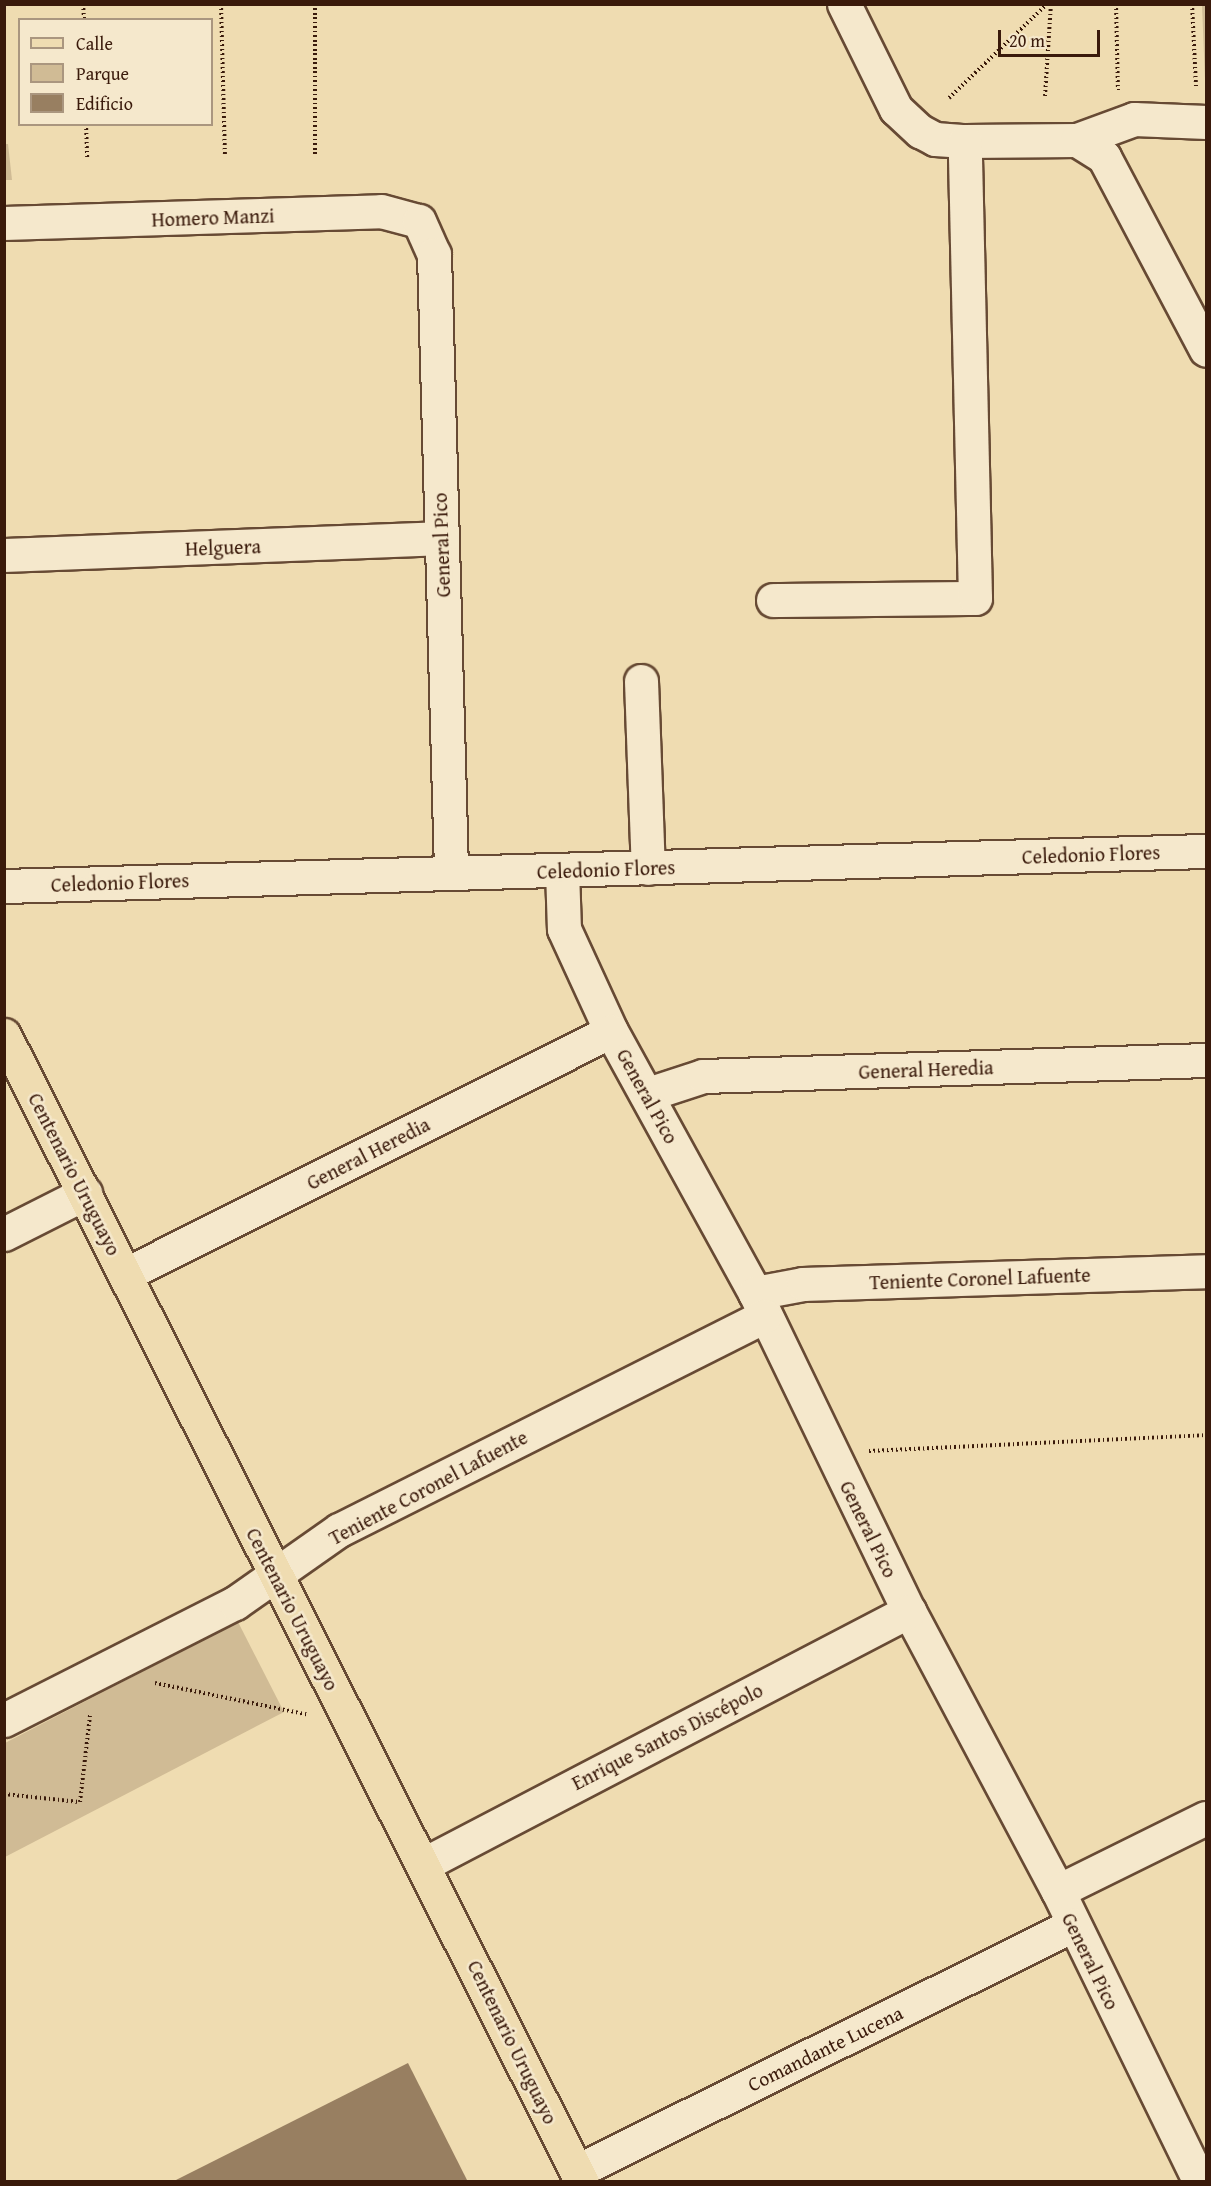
<!DOCTYPE html>
<html>
<head>
<meta charset="utf-8">
<style>
	body { margin:0 }
	#map { position:relative; width:1211px; height:2186px; overflow:hidden; background:#efdcb1; font-family:"Gentium Book Plus",serif }
	div>[style] { position:absolute }
	[style*='--x'] { left:calc(var(--x)*1px); top:calc(var(--y)*1px); width:calc(var(--w)*1px); rotate:calc(var(--a)*1deg) }
	.green>* { inset:0; background:#d0bb95 }
	.building>* { inset:0; background:#987f61 }
	.path>* { height:4px; margin-top:-2px; transform-origin:0; background:repeating-linear-gradient(90deg,#3a1a0b 0 1.5px,transparent 0 4.5px) }
	.roads { filter:drop-shadow(2px 0 #674a34) drop-shadow(-2px 0 #674a34) drop-shadow(0 2px #674a34) drop-shadow(0 -2px #674a34) }
	.minor>* { height:33px; margin:-16.5px; padding:0 16.5px; transform-origin:16.5px; border-radius:16.5px; background:#f5e8cc }
	.major>* { height:33px; margin:-16.5px; padding:0 16.5px; transform-origin:16.5px; border-radius:16.5px; background:#efdcb1 }
	span { translate:-50% -50%; white-space:nowrap; text-align:center; line-height:1.15; -webkit-text-stroke:5px #f5e8cc; paint-order:stroke }
	.street-label { font-size:20px; color:#3a1a0b }
	.frame { position:absolute; inset:0; border:6px solid #3a1a0b; pointer-events:none }
	.legend { position:absolute; left:18px; top:18px; width:195px; height:108px; box-sizing:border-box; background:#f5e8cc; border:2px solid #aa967f; margin:0; padding:8px 10px; list-style:none; font-size:18px; color:#3a1a0b }
	.legend li { display:flex; align-items:center; gap:12px; height:30px }
	.legend b { width:30px; border:2px solid #aa967f }
	.scale { position:absolute; left:998px; top:30px; width:102px; height:27px; box-sizing:border-box; border:3px solid #3a1a0b; border-top:0; padding-left:8px; font-size:18px; line-height:21px; white-space:nowrap; color:#3a1a0b; -webkit-text-stroke:4px #f5e8cc; paint-order:stroke }
</style>
</head>
<body>
<div id="map">
	<div class="green">
		<i style="clip-path:polygon(1202px 5px,1206px 5px,1206px 80px,1205px 80px)"></i>
		<i style="clip-path:polygon(4px 144px,8px 144px,12px 180px,5px 180px)"></i>
		<i style="clip-path:polygon(238px 1622px,284px 1712px,5px 1857px,5px 1743px)"></i>
	</div>
	<div class="building">
		<i style="clip-path:polygon(408px 2063px,468px 2182px,172px 2182px)"></i>
	</div>
	<div class="path">
		<i style="--x:83;--y:4;--w:16;--a:86"></i>
		<i style="--x:221;--y:4;--w:153;--a:88.5"></i>
		<i style="--x:315;--y:4;--w:151;--a:90"></i>
		<i style="--x:1116;--y:4;--w:86;--a:88.7"></i>
		<i style="--x:1192;--y:4;--w:83;--a:87.2"></i>
		<i style="--x:1045;--y:96;--w:92;--a:-86.3"></i>
		<i style="--x:949;--y:98;--w:136;--a:-43.8"></i>
		<i style="--x:86;--y:124;--w:35;--a:88"></i>
		<i style="--x:869;--y:1451;--w:337;--a:-2.7"></i>
		<i style="--x:155;--y:1683;--w:157;--a:11.7"></i>
		<i style="--x:4;--y:1794;--w:76;--a:6"></i>
		<i style="--x:80;--y:1802;--w:88;--a:-83.4"></i>
	</div>
	<div class="roads">
		<div class="minor">
			<i style="--x:844;--y:4;--w:117;--a:63.7"></i>
			<i style="--x:896;--y:109;--w:33;--a:43"></i>
			<i style="--x:920;--y:131;--w:17;--a:28"></i>
			<i style="--x:935;--y:139;--w:30;--a:4"></i>
			<i style="--x:965;--y:141;--w:112;--a:-0.5"></i>
			<i style="--x:1077;--y:140;--w:32;--a:32"></i>
			<i style="--x:1104;--y:157;--w:218;--a:62.1"></i>
			<i style="--x:1077;--y:140;--w:61;--a:-20.2"></i>
			<i style="--x:1134;--y:119;--w:72;--a:2.4"></i>
			<i style="--x:4;--y:223;--w:377;--a:-1.8"></i>
			<i style="--x:381;--y:211;--w:39;--a:15"></i>
			<i style="--x:419;--y:221;--w:36;--a:66"></i>
			<i style="--x:434;--y:254;--w:618;--a:88.42"></i>
			<i style="--x:4;--y:555;--w:437;--a:-2.2"></i>
			<i style="--x:773;--y:600;--w:202;--a:-0.6"></i>
			<i style="--x:975;--y:598;--w:457;--a:-91.3"></i>
			<i style="--x:641;--y:681;--w:187;--a:87.9"></i>
			<i style="--x:562;--y:870;--w:59;--a:88.1"></i>
			<i style="--x:564;--y:929;--w:112;--a:65.3"></i>
			<i style="--x:611;--y:1031;--w:299;--a:61.2"></i>
			<i style="--x:755;--y:1293;--w:353;--a:64.2"></i>
			<i style="--x:909;--y:1611;--w:317;--a:62"></i>
			<i style="--x:1058;--y:1891;--w:324;--a:64"></i>
			<i style="--x:4;--y:886;--w:1203;--a:-1.67"></i>
			<i style="--x:648;--y:1094;--w:58;--a:-18.1"></i>
			<i style="--x:703;--y:1076;--w:503;--a:-1.82"></i>
			<i style="--x:4;--y:1234;--w:91;--a:-26.8"></i>
			<i style="--x:126;--y:1274;--w:542;--a:-26.61"></i>
			<i style="--x:755;--y:1293;--w:49;--a:-10.6"></i>
			<i style="--x:803;--y:1284;--w:403;--a:-1.8"></i>
			<i style="--x:4;--y:1720;--w:259;--a:-26.9"></i>
			<i style="--x:235;--y:1603;--w:127;--a:-35.1"></i>
			<i style="--x:339;--y:1530;--w:476;--a:-26.7"></i>
			<i style="--x:426;--y:1863;--w:545;--a:-27.55"></i>
			<i style="--x:1058;--y:1891;--w:165;--a:-26.3"></i>
			<i style="--x:577;--y:2171;--w:554;--a:-26.38"></i>
		</div>
		<div class="major">
			<i style="--x:4;--y:1035;--w:1284;--a:63.26"></i>
		</div>
	</div>
	<div class="street-label">
		<span style="left:213px;top:217px;rotate:-2deg">Homero Manzi</span>
		<span style="left:441px;top:545px;rotate:-92deg">General Pico</span>
		<span style="left:223px;top:547px;rotate:-2deg">Helguera</span>
		<span style="left:1091px;top:854px;rotate:-2deg">Celedonio Flores</span>
		<span style="left:606px;top:869px;rotate:-2deg">Celedonio Flores</span>
		<span style="left:120px;top:882px;rotate:-2deg">Celedonio Flores</span>
		<span style="left:926px;top:1069px;rotate:-2deg">General Heredia</span>
		<span style="left:648px;top:1096px;rotate:61deg">General Pico</span>
		<span style="left:368px;top:1153px;rotate:-27deg">General Heredia</span>
		<span style="left:75px;top:1174px;rotate:63deg">Centenario Uruguayo</span>
		<span style="left:980px;top:1278px;rotate:-2deg">Teniente Coronel Lafuente</span>
		<span style="left:428px;top:1487px;rotate:-28deg">Teniente Coronel Lafuente</span>
		<span style="left:869px;top:1529px;rotate:64deg">General Pico</span>
		<span style="left:293px;top:1609px;rotate:63deg">Centenario Uruguayo</span>
		<span style="left:667px;top:1736px;rotate:-27deg">Enrique Santos Discépolo</span>
		<span style="left:1091px;top:1961px;rotate:64deg">General Pico</span>
		<span style="left:513px;top:2042px;rotate:64deg">Centenario Uruguayo</span>
		<span style="left:825px;top:2048px;rotate:-26deg">Comandante Lucena</span>
	</div>
	<div class="frame"></div>
	<ul class="legend">
	<li><b style="height:8px;background:#efdcb1"></b>Calle</li>
	<li><b style="height:16px;background:#d0bb95"></b>Parque</li>
	<li><b style="height:16px;background:#987f61"></b>Edificio</li>
	</ul>
	<div class="scale">20 m</div>
</div>
</body>
</html>
